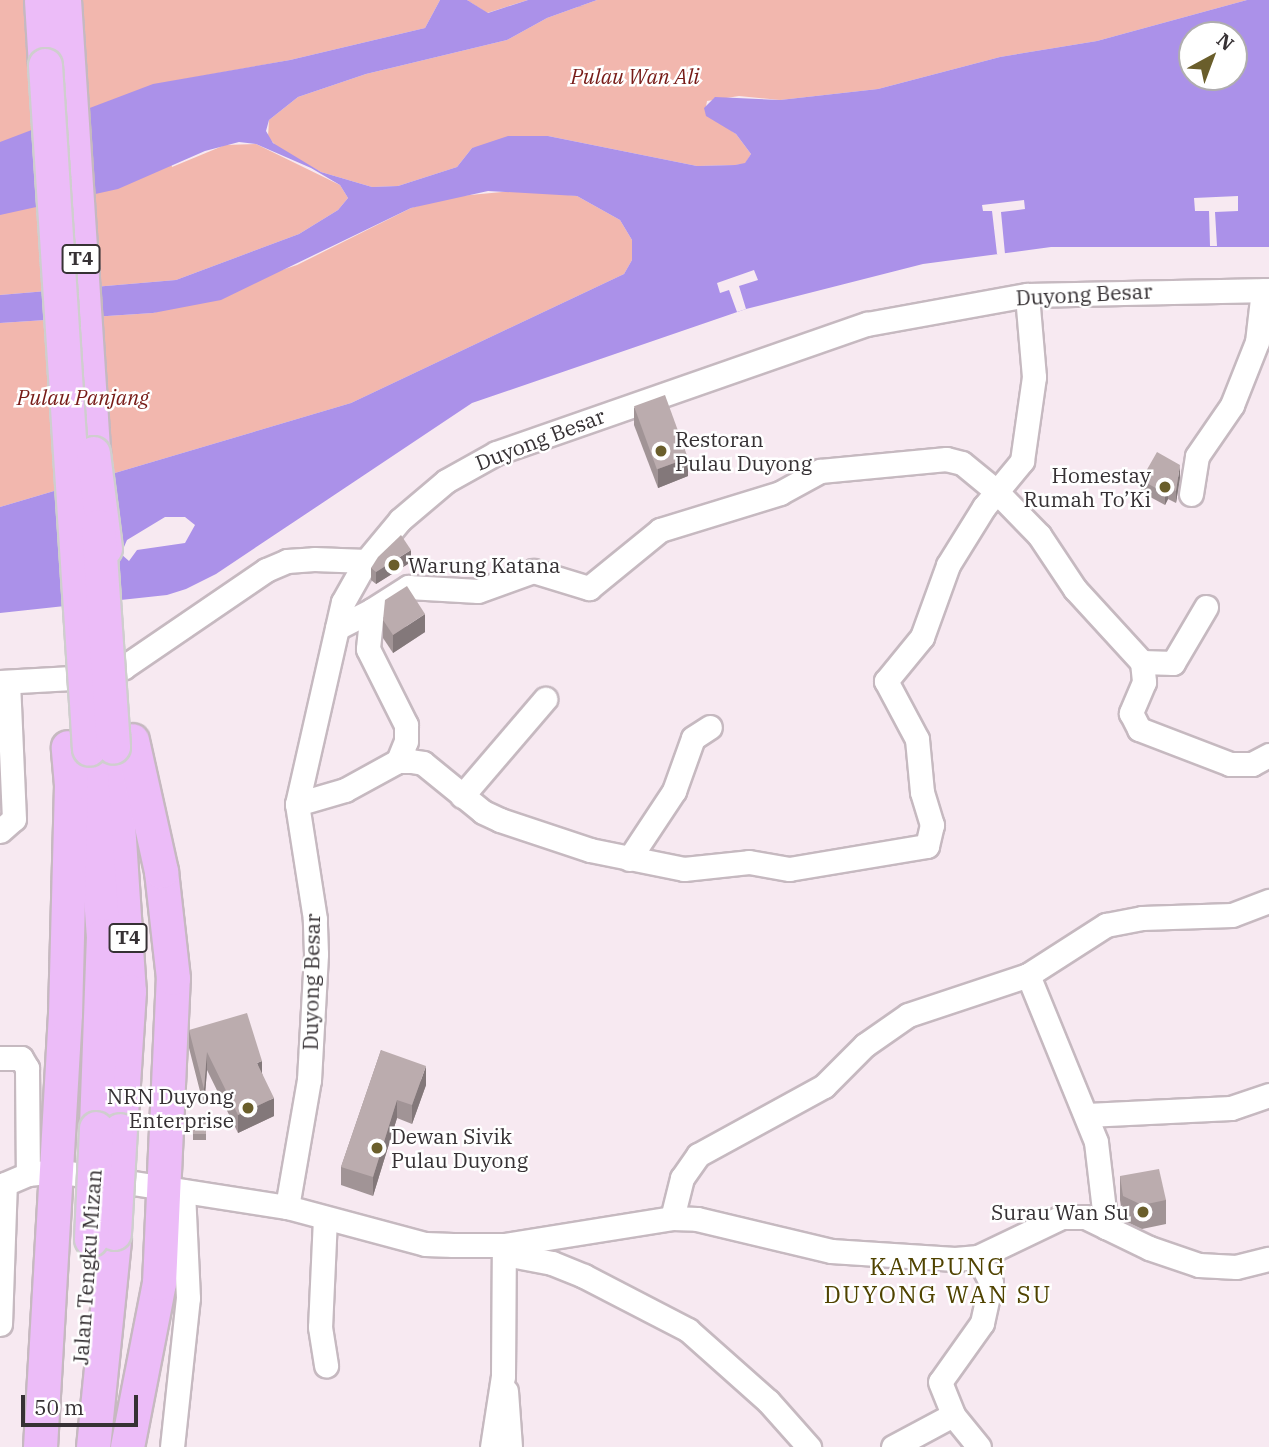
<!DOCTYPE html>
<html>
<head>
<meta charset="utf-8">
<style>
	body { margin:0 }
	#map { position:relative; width:1269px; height:1447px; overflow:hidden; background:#f7e9f1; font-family:"IBM Plex Serif",serif }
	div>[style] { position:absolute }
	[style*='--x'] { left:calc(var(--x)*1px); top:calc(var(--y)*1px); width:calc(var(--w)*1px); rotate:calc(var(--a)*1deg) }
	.green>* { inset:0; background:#f2b7ae }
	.water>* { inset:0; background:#ab91e9 }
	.pier>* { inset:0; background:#f7e9f1 }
	.roads { filter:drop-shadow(2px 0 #c6b9c0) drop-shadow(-2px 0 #c6b9c0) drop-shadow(0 2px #c6b9c0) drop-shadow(0 -2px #c6b9c0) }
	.minor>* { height:23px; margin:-11.5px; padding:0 11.5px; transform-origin:11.5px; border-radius:11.5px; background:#fff }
	.highway>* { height:33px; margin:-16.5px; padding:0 16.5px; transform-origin:16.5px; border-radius:16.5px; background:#ecbcf8 }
	.bridges { filter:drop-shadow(2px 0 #cfcece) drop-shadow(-2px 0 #cfcece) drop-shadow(0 2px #cfcece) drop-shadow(0 -2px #cfcece) }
	.highway-bridge>* { height:33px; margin:-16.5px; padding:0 16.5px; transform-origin:16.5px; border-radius:16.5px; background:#ecbcf8 }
	.wall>* { inset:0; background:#a19496; transform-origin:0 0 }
	.shaded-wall>* { inset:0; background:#83787a }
	.building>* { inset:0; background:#bbacae; transform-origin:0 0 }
	.dots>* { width:19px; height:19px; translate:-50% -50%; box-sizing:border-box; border:4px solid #fff; border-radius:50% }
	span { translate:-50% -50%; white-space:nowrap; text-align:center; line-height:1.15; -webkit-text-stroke:5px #fff; paint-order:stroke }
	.shield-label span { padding:2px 5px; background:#fff; border:2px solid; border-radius:5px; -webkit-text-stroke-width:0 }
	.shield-label { font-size:19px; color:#363134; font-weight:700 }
	.park-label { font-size:21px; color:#771b17; font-style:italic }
	.street-label { font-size:21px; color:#363134 }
	.poi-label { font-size:21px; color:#363134 }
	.left { translate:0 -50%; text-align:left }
	.right { translate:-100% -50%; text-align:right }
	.quarter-label { font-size:24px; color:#504300; letter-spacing:2px }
	.north { position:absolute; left:1178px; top:21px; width:70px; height:70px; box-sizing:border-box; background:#fff; border:2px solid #afadae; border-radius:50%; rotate:41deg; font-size:19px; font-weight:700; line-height:28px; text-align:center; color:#363134 }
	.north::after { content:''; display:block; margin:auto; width:24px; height:32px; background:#6a5e2b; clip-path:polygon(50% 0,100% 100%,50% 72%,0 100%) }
	.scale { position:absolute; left:21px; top:1395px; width:117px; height:32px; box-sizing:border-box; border:4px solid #363134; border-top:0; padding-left:9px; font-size:21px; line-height:24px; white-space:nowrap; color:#363134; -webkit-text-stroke:5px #fff; paint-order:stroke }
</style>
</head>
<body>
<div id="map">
	<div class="green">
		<i style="clip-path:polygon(0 0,440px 0,425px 28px,290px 60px,152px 85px,172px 167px,225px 145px,256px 144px,340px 185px,348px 198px,338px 210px,299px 234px,176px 280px,0 295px)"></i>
		<i style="clip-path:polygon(467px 0,528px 0,487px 13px)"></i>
		<i style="clip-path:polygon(597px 0,1247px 0,1097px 41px,1000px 57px,878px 89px,780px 100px,739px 96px,707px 101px,705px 112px,736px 134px,751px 154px,745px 164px,735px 165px,697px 166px,548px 136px,472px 148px,457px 167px,398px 186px,372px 187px,321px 172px,279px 149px,268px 137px,269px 120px,298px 97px,366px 74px,507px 40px,547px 18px)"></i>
		<i style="clip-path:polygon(524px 190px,577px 196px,620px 220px,632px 240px,632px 260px,624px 274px,351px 403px,0 507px,0 323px,153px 313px,297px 265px,411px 208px,449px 197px)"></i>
	</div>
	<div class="water">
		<i style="clip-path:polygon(evenodd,440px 0,467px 0,488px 13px,528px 0,597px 0,547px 18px,507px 40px,366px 74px,298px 97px,269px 120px,266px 131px,273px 143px,321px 172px,372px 187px,398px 186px,457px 167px,472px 148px,508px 136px,548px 136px,697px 166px,735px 165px,745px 163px,751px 154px,736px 134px,706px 116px,704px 108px,715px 97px,780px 100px,878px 89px,1000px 57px,1097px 41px,1247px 0,1269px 0,1269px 247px,1051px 247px,923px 264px,746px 309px,472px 403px,216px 574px,186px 589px,167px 595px,0 613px,0 507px,351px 403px,624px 274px,632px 260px,632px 240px,620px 220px,577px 196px,488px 191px,411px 208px,221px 300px,153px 313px,0 323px,0 295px,176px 280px,299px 234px,338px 210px,348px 198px,340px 185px,311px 168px,256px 144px,239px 142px,205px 151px,118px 189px,0 215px,0 142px,153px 84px,290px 60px,425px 28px,440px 0,1192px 35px,1234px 35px,1234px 77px,1192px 77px,1192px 35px,440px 0,165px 517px,185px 517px,195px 525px,185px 543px,137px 550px,129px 561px,121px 554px,127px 540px,165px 517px)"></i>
	</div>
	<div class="pier">
		<i style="clip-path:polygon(1238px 196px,1238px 211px,1215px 212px,1217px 246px,1210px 246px,1209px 211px,1195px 211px,1194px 198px)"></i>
		<i style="clip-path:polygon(1024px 200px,1025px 209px,1001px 212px,1005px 254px,997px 254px,992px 211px,983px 211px,982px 205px)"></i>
		<i style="clip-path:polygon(754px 270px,758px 280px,739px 286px,746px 309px,737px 312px,729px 290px,720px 293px,717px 283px)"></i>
	</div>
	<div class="roads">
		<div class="minor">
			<i style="--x:1191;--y:494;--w:38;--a:-81"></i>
			<i style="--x:1197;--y:456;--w:62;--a:-55.5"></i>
			<i style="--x:1232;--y:405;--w:68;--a:-68.4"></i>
			<i style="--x:1257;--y:342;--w:52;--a:-83.4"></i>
			<i style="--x:372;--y:610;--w:43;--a:-32.6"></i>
			<i style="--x:408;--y:587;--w:70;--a:3.3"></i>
			<i style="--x:478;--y:591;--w:59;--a:-20"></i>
			<i style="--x:533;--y:571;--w:59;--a:16.9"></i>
			<i style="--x:589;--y:588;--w:92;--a:-39.2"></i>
			<i style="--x:660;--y:530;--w:126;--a:-17.1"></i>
			<i style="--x:780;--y:493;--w:46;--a:-28.8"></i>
			<i style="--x:820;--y:471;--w:127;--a:-5.4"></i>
			<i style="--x:946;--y:459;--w:16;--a:14"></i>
			<i style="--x:962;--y:463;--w:44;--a:39.5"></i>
			<i style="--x:996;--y:491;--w:62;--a:45.7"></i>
			<i style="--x:1039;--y:535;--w:65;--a:56.3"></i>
			<i style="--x:1075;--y:589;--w:99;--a:47.5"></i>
			<i style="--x:1142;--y:662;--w:20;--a:84"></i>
			<i style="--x:1144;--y:682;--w:34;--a:113"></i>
			<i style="--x:1131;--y:713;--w:18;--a:63"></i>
			<i style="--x:1139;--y:729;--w:97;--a:21"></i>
			<i style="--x:1230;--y:764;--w:22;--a:0"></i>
			<i style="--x:1252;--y:764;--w:19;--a:-28"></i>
			<i style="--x:337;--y:628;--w:39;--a:-27"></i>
			<i style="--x:372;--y:610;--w:39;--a:96"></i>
			<i style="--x:368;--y:649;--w:85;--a:63.4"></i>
			<i style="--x:406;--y:725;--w:16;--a:90"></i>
			<i style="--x:406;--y:741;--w:22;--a:112"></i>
			<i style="--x:1142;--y:662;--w:31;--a:2"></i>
			<i style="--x:1173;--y:663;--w:65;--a:-59.5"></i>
			<i style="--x:0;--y:682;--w:90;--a:-3.2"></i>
			<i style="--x:90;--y:677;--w:35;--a:-16"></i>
			<i style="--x:124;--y:667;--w:172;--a:-34.3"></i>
			<i style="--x:266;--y:570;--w:23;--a:-23"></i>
			<i style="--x:287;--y:561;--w:27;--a:-4"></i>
			<i style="--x:314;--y:559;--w:52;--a:2.2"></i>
			<i style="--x:462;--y:796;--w:128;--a:-49.4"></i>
			<i style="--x:297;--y:804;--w:50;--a:-16.3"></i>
			<i style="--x:345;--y:790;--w:60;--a:-28.7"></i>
			<i style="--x:398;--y:761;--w:13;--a:0"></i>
			<i style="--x:411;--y:761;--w:12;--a:9"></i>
			<i style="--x:423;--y:763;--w:77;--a:39.2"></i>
			<i style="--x:483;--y:812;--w:19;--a:25"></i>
			<i style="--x:500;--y:820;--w:95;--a:18.4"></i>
			<i style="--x:590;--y:850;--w:96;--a:11.4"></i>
			<i style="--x:684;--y:869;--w:65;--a:-6.1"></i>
			<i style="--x:749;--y:862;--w:41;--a:9.9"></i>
			<i style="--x:789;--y:869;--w:140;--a:-9.5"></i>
			<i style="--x:927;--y:846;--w:22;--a:-77"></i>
			<i style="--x:932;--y:825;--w:34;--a:-107"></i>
			<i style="--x:922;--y:792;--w:53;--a:-95.4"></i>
			<i style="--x:917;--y:739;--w:66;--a:-118.1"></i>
			<i style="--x:886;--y:681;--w:57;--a:-50.7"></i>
			<i style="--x:922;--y:637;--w:77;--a:-70.1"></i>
			<i style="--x:948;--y:565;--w:68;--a:-58.2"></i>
			<i style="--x:984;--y:507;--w:60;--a:-50.4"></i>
			<i style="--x:1022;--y:461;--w:85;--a:-81.9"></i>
			<i style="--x:1034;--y:377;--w:82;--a:-94.9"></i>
			<i style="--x:0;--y:831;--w:18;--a:-41"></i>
			<i style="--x:14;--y:819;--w:137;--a:-92.5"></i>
			<i style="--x:629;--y:859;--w:82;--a:-56.5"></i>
			<i style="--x:674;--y:791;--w:56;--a:-70.3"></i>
			<i style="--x:693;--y:738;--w:20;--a:-33"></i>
			<i style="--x:1028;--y:975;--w:180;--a:67.8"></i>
			<i style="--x:1096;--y:1142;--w:86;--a:83.3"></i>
			<i style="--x:0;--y:1058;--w:21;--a:0"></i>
			<i style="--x:21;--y:1058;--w:12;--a:59"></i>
			<i style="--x:27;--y:1068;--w:106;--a:89.5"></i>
			<i style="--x:1087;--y:1115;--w:144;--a:-2.8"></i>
			<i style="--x:1231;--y:1108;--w:40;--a:-18.9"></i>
			<i style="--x:0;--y:1186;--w:30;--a:-23"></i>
			<i style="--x:28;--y:1174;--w:28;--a:-6"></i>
			<i style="--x:56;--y:1171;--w:234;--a:8.9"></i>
			<i style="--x:287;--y:1207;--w:143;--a:15"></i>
			<i style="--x:425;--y:1244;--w:28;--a:2"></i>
			<i style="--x:453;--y:1245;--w:51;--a:0"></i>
			<i style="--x:504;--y:1245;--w:170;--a:-9.1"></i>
			<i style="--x:672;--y:1218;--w:25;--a:2"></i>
			<i style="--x:697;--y:1219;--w:138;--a:13.4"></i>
			<i style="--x:831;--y:1251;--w:124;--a:3.7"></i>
			<i style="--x:955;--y:1259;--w:23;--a:-5"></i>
			<i style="--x:978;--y:1257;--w:93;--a:-25.5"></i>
			<i style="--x:1062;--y:1217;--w:23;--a:0"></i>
			<i style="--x:1085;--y:1217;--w:71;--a:25.8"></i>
			<i style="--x:1149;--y:1248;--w:53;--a:18.8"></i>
			<i style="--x:1199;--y:1265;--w:37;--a:3"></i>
			<i style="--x:1236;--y:1267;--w:34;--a:-14"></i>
			<i style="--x:287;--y:1207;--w:129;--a:-80.2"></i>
			<i style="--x:309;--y:1080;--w:126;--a:-86.8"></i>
			<i style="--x:316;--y:954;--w:35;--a:-92"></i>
			<i style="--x:315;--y:919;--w:116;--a:-98.9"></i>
			<i style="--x:297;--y:804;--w:207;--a:-77.2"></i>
			<i style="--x:343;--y:602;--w:47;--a:-60.7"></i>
			<i style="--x:366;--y:561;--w:53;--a:-50.3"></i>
			<i style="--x:400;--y:520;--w:60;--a:-40.3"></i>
			<i style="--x:446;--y:481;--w:57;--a:-29.2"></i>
			<i style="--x:496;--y:453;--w:393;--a:-19.2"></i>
			<i style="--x:867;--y:324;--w:163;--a:-10.3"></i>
			<i style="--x:1027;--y:295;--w:242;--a:-1.2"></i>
			<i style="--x:325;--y:1218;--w:109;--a:92.6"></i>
			<i style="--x:320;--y:1327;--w:39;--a:81"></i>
			<i style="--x:672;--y:1218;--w:41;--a:-76"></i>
			<i style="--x:682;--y:1178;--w:28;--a:-55"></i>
			<i style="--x:698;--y:1155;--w:144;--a:-28.7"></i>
			<i style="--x:824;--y:1086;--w:58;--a:-45"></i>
			<i style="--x:865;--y:1045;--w:52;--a:-34.9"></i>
			<i style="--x:908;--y:1015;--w:126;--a:-18.4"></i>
			<i style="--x:1028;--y:975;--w:93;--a:-32.7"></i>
			<i style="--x:1106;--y:925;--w:37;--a:-11"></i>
			<i style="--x:1142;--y:918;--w:90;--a:-1.9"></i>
			<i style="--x:1232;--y:915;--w:40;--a:-21"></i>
			<i style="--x:505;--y:1254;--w:48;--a:10.8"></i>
			<i style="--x:552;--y:1263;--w:35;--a:22"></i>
			<i style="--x:584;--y:1276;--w:117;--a:27.4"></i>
			<i style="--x:688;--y:1330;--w:107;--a:41.6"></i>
			<i style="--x:768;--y:1401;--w:62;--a:48.3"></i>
			<i style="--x:978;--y:1257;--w:28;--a:63"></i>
			<i style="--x:991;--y:1282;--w:42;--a:102.4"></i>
			<i style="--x:982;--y:1323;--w:72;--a:125.4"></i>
			<i style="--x:940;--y:1382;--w:35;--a:68"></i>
			<i style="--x:953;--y:1415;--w:41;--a:50.9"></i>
			<i style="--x:0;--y:1324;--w:140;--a:-88"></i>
			<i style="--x:506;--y:1391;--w:56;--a:85.9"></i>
			<i style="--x:172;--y:1447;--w:150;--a:-83.9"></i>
			<i style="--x:188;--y:1298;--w:107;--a:-92.7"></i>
			<i style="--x:492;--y:1447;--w:72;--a:-81.2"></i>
			<i style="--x:503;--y:1376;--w:131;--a:-89.6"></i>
			<i style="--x:893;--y:1447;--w:68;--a:-28.1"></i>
		</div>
		<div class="highway">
			<i style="--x:41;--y:0;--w:65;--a:86.5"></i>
			<i style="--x:64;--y:0;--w:454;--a:86.3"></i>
			<i style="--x:113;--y:746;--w:246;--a:86.3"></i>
			<i style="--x:129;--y:991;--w:139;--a:93.7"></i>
			<i style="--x:90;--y:760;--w:175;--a:85.8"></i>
			<i style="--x:103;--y:935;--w:193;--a:92.1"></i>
			<i style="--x:40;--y:1447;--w:434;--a:-86.7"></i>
			<i style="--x:65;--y:1014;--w:229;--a:-88.5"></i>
			<i style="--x:71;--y:785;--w:38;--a:-95"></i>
			<i style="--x:93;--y:1447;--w:209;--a:-84.2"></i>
			<i style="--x:127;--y:1447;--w:167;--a:-79"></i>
			<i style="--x:159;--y:1283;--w:305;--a:-87.4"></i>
			<i style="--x:173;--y:978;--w:108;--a:-96.4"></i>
			<i style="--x:161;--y:871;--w:134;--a:-102.5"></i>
		</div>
	</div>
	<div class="bridges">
		<div class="highway-bridge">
			<i style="--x:45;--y:65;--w:685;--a:86.32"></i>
			<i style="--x:93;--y:453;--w:96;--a:82.8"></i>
			<i style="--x:98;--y:526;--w:221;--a:86.1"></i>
			<i style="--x:114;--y:1233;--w:103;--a:-86.7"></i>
			<i style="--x:91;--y:1239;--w:111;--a:-87.4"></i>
		</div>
	</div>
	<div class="wall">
		<i style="clip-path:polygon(634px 407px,688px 476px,658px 488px,634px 425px)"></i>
		<i style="clip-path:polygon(1180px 477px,1176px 503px,1168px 499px,1165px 505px,1141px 492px,1141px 480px)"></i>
		<i style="clip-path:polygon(411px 562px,376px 584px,371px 580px,371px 568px)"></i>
		<i style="clip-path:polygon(383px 620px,425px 632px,393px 653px,383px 638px)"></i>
		<i style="clip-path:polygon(189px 1030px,262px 1073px,274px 1116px,238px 1133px,207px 1070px,204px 1107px,189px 1048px)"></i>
		<i style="clip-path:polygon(381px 1050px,426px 1085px,412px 1124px,397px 1118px,373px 1196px,341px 1185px,341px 1167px)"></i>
		<i style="left:193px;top:1116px;width:13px;height:24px"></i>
		<i style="clip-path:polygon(1120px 1176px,1166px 1200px,1166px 1224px,1142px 1229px,1123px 1220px,1120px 1200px)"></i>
	</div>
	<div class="shaded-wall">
		<i style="clip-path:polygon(688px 458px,688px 476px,658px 488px,658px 469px)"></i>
		<i style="clip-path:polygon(1180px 465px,1180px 477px,1176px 503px,1176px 491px)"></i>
		<i style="clip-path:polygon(1168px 487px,1168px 499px,1165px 505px,1165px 493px)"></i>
		<i style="clip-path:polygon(411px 550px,411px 562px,376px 584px,376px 572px)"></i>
		<i style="clip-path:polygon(425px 614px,425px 632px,393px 653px,393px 635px)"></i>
		<i style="clip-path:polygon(207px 1052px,207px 1070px,204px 1107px,204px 1089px)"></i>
		<i style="clip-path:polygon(262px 1061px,262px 1079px,257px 1063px)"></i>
		<i style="clip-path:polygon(426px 1066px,426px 1085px,412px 1124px,412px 1105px)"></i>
		<i style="clip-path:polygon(274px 1098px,274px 1116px,238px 1133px,238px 1115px)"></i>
		<i style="clip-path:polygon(397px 1100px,397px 1118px,373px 1196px,373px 1177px)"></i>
	</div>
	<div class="building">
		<i style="left:665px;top:395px;width:67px;height:33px;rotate:70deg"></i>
		<i style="clip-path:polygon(1157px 452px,1180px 465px,1176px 491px,1168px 487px,1165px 493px,1141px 480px)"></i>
		<i style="clip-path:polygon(401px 535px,411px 550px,376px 572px,371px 568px,378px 557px)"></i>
		<i style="clip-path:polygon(407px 586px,425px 614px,393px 635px,383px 620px,385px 600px)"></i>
		<i style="clip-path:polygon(247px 1013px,262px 1061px,257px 1063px,274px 1098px,238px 1115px,207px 1052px,204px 1089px,189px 1030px)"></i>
		<i style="clip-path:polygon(381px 1050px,426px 1066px,412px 1105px,397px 1100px,373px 1177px,341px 1167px)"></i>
		<i style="left:193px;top:1116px;width:13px;height:18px"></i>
		<i style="clip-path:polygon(1159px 1169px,1166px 1200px,1142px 1205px,1123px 1196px,1120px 1176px)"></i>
	</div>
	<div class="dots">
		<i style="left:661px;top:451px;background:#6a5e2b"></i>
		<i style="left:1165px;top:487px;background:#6a5e2b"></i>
		<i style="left:394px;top:565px;background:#6a5e2b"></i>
		<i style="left:248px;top:1108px;background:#6a5e2b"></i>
		<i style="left:377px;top:1148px;background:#6a5e2b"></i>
		<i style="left:1143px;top:1212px;background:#6a5e2b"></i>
	</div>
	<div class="shield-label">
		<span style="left:81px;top:259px">T4</span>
		<span style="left:128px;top:938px">T4</span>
	</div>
	<div class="park-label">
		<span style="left:635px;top:76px">Pulau Wan Ali</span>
		<span style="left:83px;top:397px">Pulau Panjang</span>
	</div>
	<div class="street-label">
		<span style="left:1084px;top:294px;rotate:-3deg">Duyong Besar</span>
		<span style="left:540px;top:439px;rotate:-21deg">Duyong Besar</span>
		<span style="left:311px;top:982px;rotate:-89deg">Duyong Besar</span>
		<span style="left:87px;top:1267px;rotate:-86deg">Jalan Tengku Mizan</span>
	</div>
	<div class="poi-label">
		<span class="left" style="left:675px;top:451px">Restoran<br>Pulau Duyong</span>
		<span class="right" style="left:1151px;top:487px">Homestay<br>Rumah To’Ki</span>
		<span class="left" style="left:408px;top:565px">Warung Katana</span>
		<span class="right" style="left:234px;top:1108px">NRN Duyong<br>Enterprise</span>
		<span class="left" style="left:391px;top:1148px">Dewan Sivik<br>Pulau Duyong</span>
		<span class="right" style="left:1129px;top:1212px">Surau Wan Su</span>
	</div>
	<div class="quarter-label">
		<span style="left:938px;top:1281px">KAMPUNG<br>DUYONG WAN SU</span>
	</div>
	<div class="north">N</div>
	<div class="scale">50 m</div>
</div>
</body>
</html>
